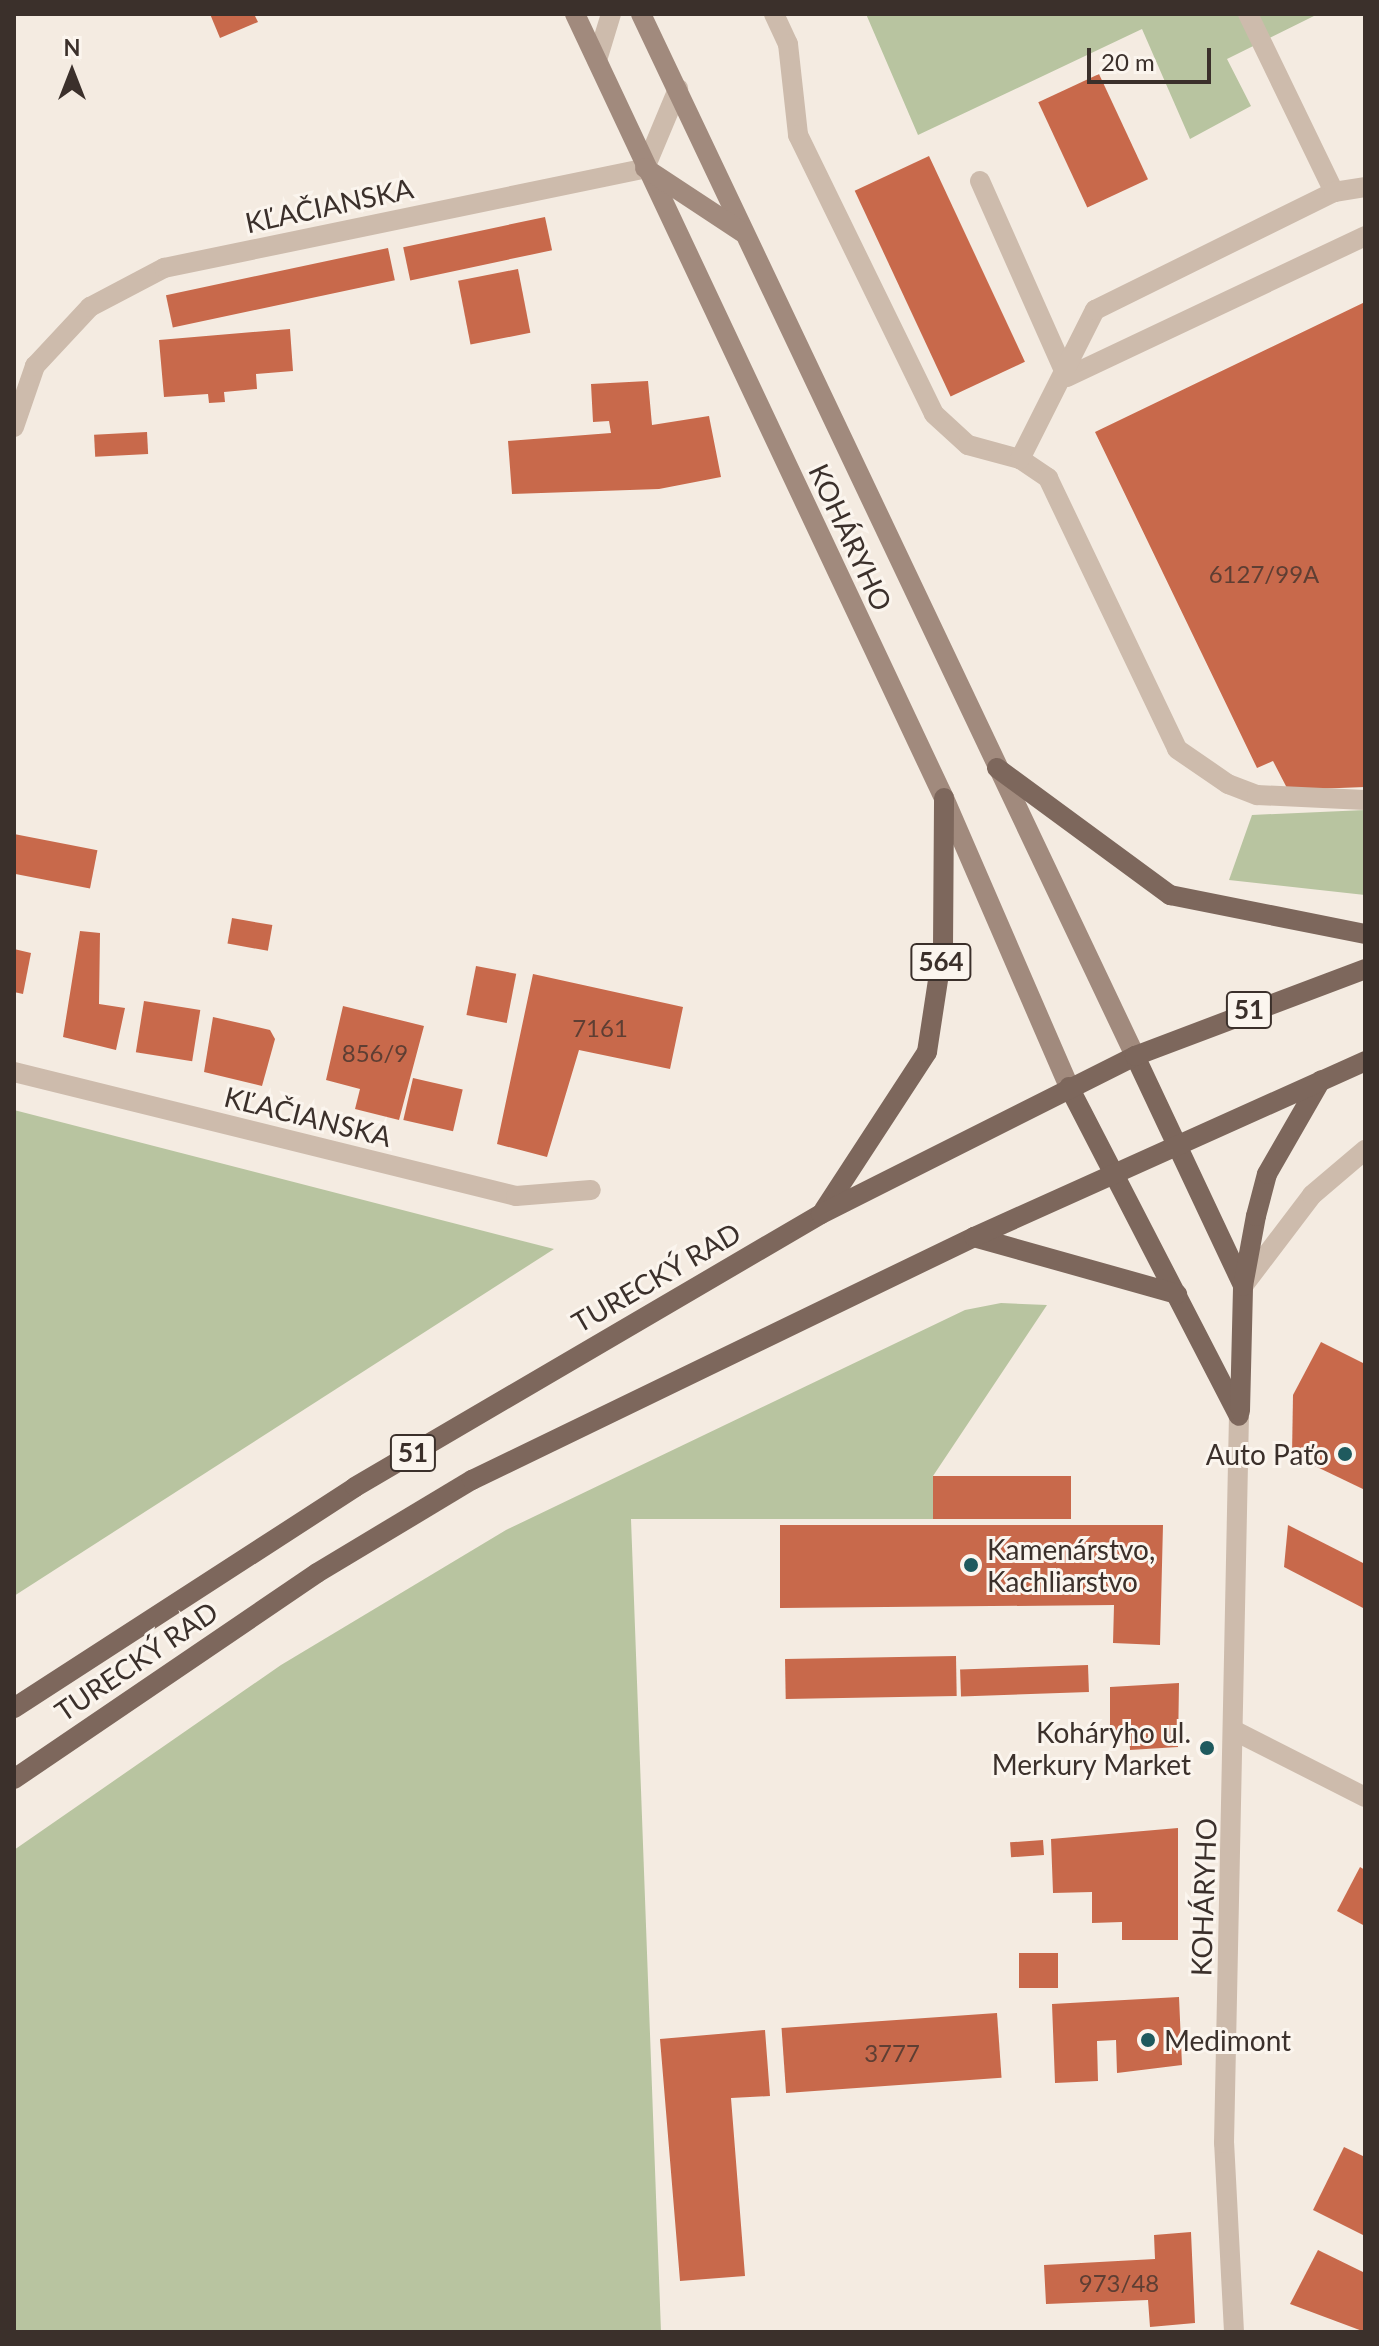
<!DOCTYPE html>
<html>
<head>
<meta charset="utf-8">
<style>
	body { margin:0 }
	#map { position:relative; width:1379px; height:2346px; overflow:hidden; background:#f4ebe1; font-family:Lato,sans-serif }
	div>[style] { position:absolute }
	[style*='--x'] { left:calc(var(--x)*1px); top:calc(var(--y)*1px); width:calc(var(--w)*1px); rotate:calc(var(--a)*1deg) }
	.green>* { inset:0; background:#b8c4a0 }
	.building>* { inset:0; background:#c8694b; transform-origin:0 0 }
	.lane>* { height:20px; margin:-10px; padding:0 10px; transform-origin:10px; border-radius:10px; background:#cdbbac }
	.street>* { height:20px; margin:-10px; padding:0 10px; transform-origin:10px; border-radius:10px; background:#cdbbac }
	.secondary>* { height:20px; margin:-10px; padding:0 10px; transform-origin:10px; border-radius:10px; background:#a18a7d }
	.primary>* { height:20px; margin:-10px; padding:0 10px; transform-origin:10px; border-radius:10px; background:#7d675c }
	.dots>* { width:22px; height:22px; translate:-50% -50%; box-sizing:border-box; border:4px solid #fbf5ee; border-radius:50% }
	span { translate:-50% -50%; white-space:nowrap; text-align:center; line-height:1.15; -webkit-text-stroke:6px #fbf5ee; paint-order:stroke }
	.number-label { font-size:24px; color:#5e3e33 }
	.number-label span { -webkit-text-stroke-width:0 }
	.shield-label span { padding:2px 6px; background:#fbf5ee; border:2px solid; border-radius:6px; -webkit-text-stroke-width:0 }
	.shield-label { font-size:26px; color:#3b302b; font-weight:700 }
	.street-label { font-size:28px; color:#3b302b }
	.poi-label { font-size:28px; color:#3b302b }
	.right { translate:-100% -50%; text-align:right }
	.left { translate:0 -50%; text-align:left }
	.frame { position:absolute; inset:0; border:16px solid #3b302b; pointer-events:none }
	.north { position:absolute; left:32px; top:32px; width:80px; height:80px; -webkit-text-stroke:6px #fbf5ee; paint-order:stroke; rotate:0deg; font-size:22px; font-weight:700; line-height:32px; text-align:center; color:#3b302b }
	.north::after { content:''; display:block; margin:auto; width:28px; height:36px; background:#3b302b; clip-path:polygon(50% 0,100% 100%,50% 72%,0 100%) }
	.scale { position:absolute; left:1087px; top:48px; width:124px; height:36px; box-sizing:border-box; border:4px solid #3b302b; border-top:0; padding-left:10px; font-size:24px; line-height:28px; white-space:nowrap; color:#3b302b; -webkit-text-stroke:6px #fbf5ee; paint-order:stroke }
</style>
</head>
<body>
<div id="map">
	<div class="green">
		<i style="clip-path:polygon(866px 14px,1318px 14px,1227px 59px,1251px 106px,1190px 139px,1142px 29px,918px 135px)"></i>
		<i style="clip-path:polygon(1365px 810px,1365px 895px,1229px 880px,1252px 815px)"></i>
		<i style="clip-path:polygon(14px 1110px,554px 1249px,14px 1596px)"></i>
		<i style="clip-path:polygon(1001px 1303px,1047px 1305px,933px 1476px,933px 1519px,631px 1519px,661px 2332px,14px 2332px,14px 1850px,281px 1665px,506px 1530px,965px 1310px)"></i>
	</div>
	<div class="building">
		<i style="clip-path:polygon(210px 14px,254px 14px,258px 22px,220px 38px)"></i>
		<i style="left:1099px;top:74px;width:116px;height:67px;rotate:65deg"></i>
		<i style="left:929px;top:156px;width:227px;height:82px;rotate:65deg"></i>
		<i style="left:545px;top:217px;width:34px;height:145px;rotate:78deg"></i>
		<i style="left:388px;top:248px;width:33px;height:227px;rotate:78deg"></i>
		<i style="left:518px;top:269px;width:65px;height:61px;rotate:79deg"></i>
		<i style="clip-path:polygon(1365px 302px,1365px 787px,1288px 790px,1273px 761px,1257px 768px,1095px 432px)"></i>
		<i style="clip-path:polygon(290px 329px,293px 371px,256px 374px,257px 389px,224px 392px,225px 402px,209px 403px,208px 394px,164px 397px,159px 340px)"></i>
		<i style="clip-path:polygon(648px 381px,652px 425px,709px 416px,721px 477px,659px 489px,512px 494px,508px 441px,611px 433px,609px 421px,593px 422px,591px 384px)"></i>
		<i style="left:147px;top:432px;width:22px;height:53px;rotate:87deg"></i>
		<i style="left:14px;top:834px;width:85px;height:39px;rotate:11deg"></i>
		<i style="left:232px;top:918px;width:41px;height:26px;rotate:10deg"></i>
		<i style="clip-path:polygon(80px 931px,100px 933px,99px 1004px,125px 1008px,116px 1050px,63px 1037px)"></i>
		<i style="clip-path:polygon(14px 949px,31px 953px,23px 994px,14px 992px)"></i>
		<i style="left:476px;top:966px;width:41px;height:50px;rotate:11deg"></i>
		<i style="clip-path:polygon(533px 974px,683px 1007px,670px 1069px,579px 1050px,547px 1157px,497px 1144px)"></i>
		<i style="left:144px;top:1001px;width:57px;height:52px;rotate:9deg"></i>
		<i style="clip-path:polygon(343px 1006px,424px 1026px,399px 1120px,355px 1109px,360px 1089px,326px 1080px)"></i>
		<i style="clip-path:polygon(213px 1017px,270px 1030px,275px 1039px,262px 1086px,204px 1072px)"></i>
		<i style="left:413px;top:1078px;width:51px;height:43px;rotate:13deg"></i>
		<i style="clip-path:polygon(1321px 1342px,1365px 1364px,1365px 1490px,1292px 1455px,1293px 1395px)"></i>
		<i style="left:933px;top:1476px;width:138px;height:43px"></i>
		<i style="clip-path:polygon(780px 1525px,1163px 1525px,1160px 1645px,1113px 1643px,1114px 1605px,780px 1608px)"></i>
		<i style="clip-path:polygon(1288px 1525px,1365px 1564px,1365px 1609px,1284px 1567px)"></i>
		<i style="left:956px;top:1656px;width:40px;height:171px;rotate:89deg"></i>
		<i style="left:1088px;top:1665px;width:27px;height:128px;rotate:88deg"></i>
		<i style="clip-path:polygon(1179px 1683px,1178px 1747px,1130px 1750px,1129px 1733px,1110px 1733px,1110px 1687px)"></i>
		<i style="clip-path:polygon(1178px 1828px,1178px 1940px,1122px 1940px,1122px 1922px,1092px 1923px,1092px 1892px,1053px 1893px,1051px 1839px)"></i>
		<i style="left:1043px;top:1840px;width:15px;height:33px;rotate:86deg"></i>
		<i style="clip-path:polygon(1360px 1867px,1365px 1870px,1365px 1926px,1337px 1911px)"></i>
		<i style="left:1019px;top:1953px;width:39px;height:35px"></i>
		<i style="clip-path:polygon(1179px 1997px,1182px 2065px,1117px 2073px,1116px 2040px,1097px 2041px,1098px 2081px,1055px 2083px,1052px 2004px)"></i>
		<i style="left:997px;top:2013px;width:65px;height:216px;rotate:86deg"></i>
		<i style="clip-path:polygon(765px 2030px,770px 2096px,731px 2098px,745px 2276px,680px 2281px,660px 2039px)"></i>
		<i style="clip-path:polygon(1344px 2147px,1365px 2157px,1365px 2236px,1313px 2210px)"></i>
		<i style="clip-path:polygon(1191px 2232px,1195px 2323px,1150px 2327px,1148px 2300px,1046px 2304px,1044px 2265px,1155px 2259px,1154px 2235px)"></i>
		<i style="clip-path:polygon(1318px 2250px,1365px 2273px,1365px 2332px,1290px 2304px)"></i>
	</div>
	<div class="lane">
		<i style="--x:774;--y:14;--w:33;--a:65"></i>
		<i style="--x:788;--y:44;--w:92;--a:83.7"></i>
		<i style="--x:798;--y:135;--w:310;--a:64"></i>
		<i style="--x:934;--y:414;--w:46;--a:42.4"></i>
		<i style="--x:968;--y:445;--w:54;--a:15.1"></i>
		<i style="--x:1020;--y:459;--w:34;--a:34"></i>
		<i style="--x:1048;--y:478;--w:300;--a:64.5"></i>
		<i style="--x:1177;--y:749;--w:62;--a:34.5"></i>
		<i style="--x:1228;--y:784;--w:31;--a:21"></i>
		<i style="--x:1257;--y:795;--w:108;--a:2.7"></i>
		<i style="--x:1248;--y:14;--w:198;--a:64.2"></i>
		<i style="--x:597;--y:60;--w:48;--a:-73.1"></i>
		<i style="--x:980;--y:181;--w:214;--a:66.1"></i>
		<i style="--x:1067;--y:377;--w:330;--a:-25.3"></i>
		<i style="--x:1020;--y:459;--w:167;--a:-63.3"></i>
		<i style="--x:1095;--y:310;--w:267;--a:-26.3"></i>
		<i style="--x:1334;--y:192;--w:31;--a:-9"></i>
		<i style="--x:1243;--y:1286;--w:114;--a:-52.8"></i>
		<i style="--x:1312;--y:1195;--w:70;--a:-40.3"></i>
	</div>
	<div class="street">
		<i style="--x:14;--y:427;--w:65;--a:-71"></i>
		<i style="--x:35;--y:366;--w:81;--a:-47"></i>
		<i style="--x:90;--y:307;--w:84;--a:-27.8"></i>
		<i style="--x:164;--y:268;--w:491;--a:-11.7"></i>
		<i style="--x:645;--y:168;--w:86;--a:-67.3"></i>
		<i style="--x:14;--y:1072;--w:517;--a:13.87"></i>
		<i style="--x:516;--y:1196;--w:75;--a:-4.6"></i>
		<i style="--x:1235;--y:1731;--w:146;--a:26.9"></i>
		<i style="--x:1234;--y:2332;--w:189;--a:-93"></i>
		<i style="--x:1224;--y:2143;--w:727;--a:-88.82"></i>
	</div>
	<div class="secondary">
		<i style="--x:575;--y:14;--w:866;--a:64.8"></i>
		<i style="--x:944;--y:798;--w:315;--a:66.6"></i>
		<i style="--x:641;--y:14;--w:1153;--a:64.63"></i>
		<i style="--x:645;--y:168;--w:116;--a:33.4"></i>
	</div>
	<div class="primary">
		<i style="--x:997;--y:768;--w:215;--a:36.3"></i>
		<i style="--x:1170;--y:895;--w:199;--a:11.3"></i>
		<i style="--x:1135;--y:1056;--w:254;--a:64.8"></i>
		<i style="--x:1069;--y:1087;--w:370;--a:62.7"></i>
		<i style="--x:824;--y:1210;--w:189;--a:-56.9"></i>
		<i style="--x:927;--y:1052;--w:106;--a:-81.3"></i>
		<i style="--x:943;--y:947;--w:149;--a:-89.6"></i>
		<i style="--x:974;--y:1237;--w:211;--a:15.7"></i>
		<i style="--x:1240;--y:1411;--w:125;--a:-88.6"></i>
		<i style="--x:1243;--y:1286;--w:71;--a:-79.5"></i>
		<i style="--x:1256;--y:1216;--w:43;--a:-75.3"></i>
		<i style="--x:1267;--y:1174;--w:108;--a:-60.1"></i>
		<i style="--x:14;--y:1708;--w:406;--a:-32.9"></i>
		<i style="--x:355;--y:1487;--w:540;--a:-30.36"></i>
		<i style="--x:821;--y:1214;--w:352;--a:-26.7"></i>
		<i style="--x:1135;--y:1056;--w:246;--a:-20.7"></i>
		<i style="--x:14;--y:1779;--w:366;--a:-34.2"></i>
		<i style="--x:317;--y:1573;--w:181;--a:-31"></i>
		<i style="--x:472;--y:1480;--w:558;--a:-25.83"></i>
		<i style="--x:974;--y:1237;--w:429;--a:-24.2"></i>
	</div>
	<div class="dots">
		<i style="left:1345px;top:1454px;background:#1f5a5e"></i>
		<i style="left:971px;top:1565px;background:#1f5a5e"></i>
		<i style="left:1207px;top:1748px;background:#1f5a5e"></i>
		<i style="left:1148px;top:2040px;background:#1f5a5e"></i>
	</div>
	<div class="number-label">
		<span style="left:1264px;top:574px">6127/99A</span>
		<span style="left:600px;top:1028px">7161</span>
		<span style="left:375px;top:1053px">856/9</span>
		<span style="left:892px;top:2053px">3777</span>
		<span style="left:1119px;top:2283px">973/48</span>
	</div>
	<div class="shield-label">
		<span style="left:941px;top:962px">564</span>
		<span style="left:1249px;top:1010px">51</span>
		<span style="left:413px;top:1453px">51</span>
	</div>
	<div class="street-label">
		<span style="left:329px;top:205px;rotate:-12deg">KĽAČIANSKA</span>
		<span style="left:851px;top:537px;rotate:65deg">KOHÁRYHO</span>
		<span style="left:308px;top:1116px;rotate:14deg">KĽAČIANSKA</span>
		<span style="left:656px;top:1277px;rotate:-30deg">TURECKÝ RAD</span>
		<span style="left:136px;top:1661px;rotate:-34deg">TURECKÝ RAD</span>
		<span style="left:1203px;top:1897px;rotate:-88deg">KOHÁRYHO</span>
	</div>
	<div class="poi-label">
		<span class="right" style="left:1329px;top:1454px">Auto Paťo</span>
		<span class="left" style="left:987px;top:1565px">Kamenárstvo,<br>Kachliarstvo</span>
		<span class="right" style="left:1191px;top:1748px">Koháryho ul.<br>Merkury Market</span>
		<span class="left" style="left:1164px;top:2040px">Medimont</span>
	</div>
	<div class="frame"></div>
	<div class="north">N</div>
	<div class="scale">20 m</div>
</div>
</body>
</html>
